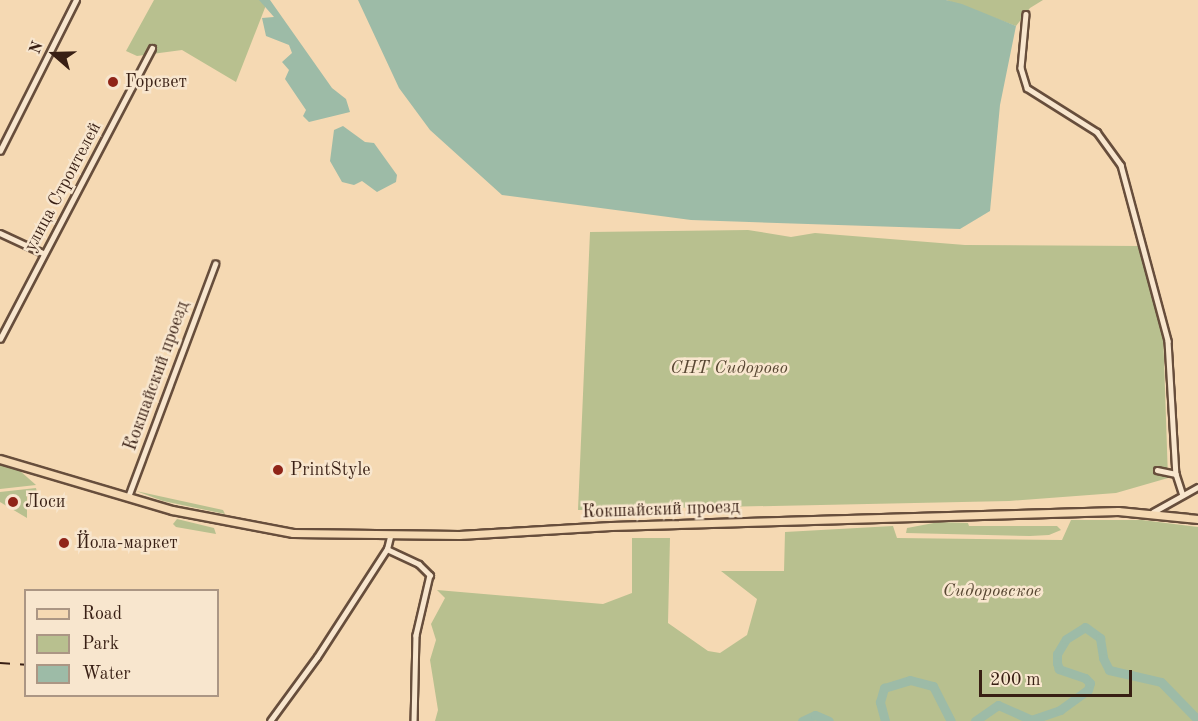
<!DOCTYPE html>
<html>
<head>
<meta charset="utf-8">
<style>
	body { margin:0 }
	#map { position:relative; width:1198px; height:721px; overflow:hidden; background:#f5d9b3; font-family:"Old Standard TT",serif }
	div>[style] { position:absolute }
	[style*='--x'] { left:calc(var(--x)*1px); top:calc(var(--y)*1px); width:calc(var(--w)*1px); rotate:calc(var(--a)*1deg) }
	.green>* { inset:0; background:#b8c08f }
	.water>* { inset:0; background:#9dbba7 }
	.river>* { height:9px; margin:-4.5px; padding:0 4.5px; transform-origin:4.5px; border-radius:4.5px; background:#9dbba7 }
	.roads { filter:drop-shadow(2px 0 #674e3c) drop-shadow(-2px 0 #674e3c) drop-shadow(0 2px #674e3c) drop-shadow(0 -2px #674e3c) }
	.street>* { height:4.5px; margin:-2.25px; padding:0 2.25px; transform-origin:2.25px; border-radius:2.25px; background:#f8e6ce }
	.primary>* { height:7px; margin:-3.5px; padding:0 3.5px; transform-origin:3.5px; border-radius:3.5px; background:#f5d9b3 }
	.rail>* { height:1.5px; margin-top:-0.75px; transform-origin:0; background:repeating-linear-gradient(90deg,#381f14 0 10px,transparent 0 20px) }
	.dots>* { width:16px; height:16px; translate:-50% -50%; box-sizing:border-box; border:3px solid #f8e6ce; border-radius:50% }
	span { translate:-50% -50%; white-space:nowrap; text-align:center; line-height:1.15; -webkit-text-stroke:5px #f8e6ce; paint-order:stroke }
	.poi-label { font-size:18px; color:#381f14 }
	.left { translate:0 -50%; text-align:left }
	.street-label { font-size:18px; color:#381f14 }
	.park-label { font-size:18px; color:#584733; font-style:italic }
	.legend { position:absolute; left:24px; top:589px; width:195px; height:108px; box-sizing:border-box; background:#f8e6ce; border:2px solid #ab9684; margin:0; padding:8px 10px; list-style:none; font-size:18px; color:#381f14 }
	.legend li { display:flex; align-items:center; gap:12px; height:30px }
	.legend b { width:30px; border:2px solid #ab9684 }
	.north { position:absolute; left:24px; top:24px; width:60px; height:60px; -webkit-text-stroke:4px #f8e6ce; paint-order:stroke; rotate:290deg; font-size:16px; font-weight:700; line-height:24px; text-align:center; color:#381f14 }
	.north::after { content:''; display:block; margin:auto; width:21px; height:27px; background:#381f14; clip-path:polygon(50% 0,100% 100%,50% 72%,0 100%) }
	.scale { position:absolute; left:979px; top:670px; width:153px; height:27px; box-sizing:border-box; border:3px solid #381f14; border-top:0; padding-left:8px; font-size:18px; line-height:21px; white-space:nowrap; color:#381f14; -webkit-text-stroke:4px #f8e6ce; paint-order:stroke }
</style>
</head>
<body>
<div id="map">
	<div class="green">
		<i style="clip-path:polygon(154px 0,268px 0,236px 82px,182px 50px,137px 56px,126px 51px)"></i>
		<i style="clip-path:polygon(946px 0,1043px 0,1030px 8px,1016px 26px)"></i>
		<i style="clip-path:polygon(748px 230px,791px 237px,815px 233px,965px 245px,1138px 246px,1163px 330px,1168px 478px,1116px 493px,1009px 501px,578px 510px,590px 232px)"></i>
		<i style="clip-path:polygon(0 464px,19px 470px,36px 485px,0 489px)"></i>
		<i style="clip-path:polygon(36px 488px,38px 497px,27px 496px,27px 518px,0 502px,0 492px)"></i>
		<i style="clip-path:polygon(136px 491px,223px 510px,225px 514px,163px 501px)"></i>
		<i style="clip-path:polygon(177px 519px,214px 528px,216px 534px,176px 527px,173px 524px)"></i>
		<i style="clip-path:polygon(1071px 520px,1142px 520px,1198px 527px,1198px 721px,435px 721px,438px 710px,430px 660px,436px 640px,431px 624px,445px 598px,437px 590px,603px 604px,632px 593px,632px 538px,670px 538px,668px 623px,708px 651px,720px 653px,747px 635px,757px 599px,721px 571px,784px 571px,785px 532px,893px 526px,897px 538px,1062px 540px)"></i>
		<i style="clip-path:polygon(939px 522px,968px 523px,969px 526px,1057px 526px,1061px 530px,1049px 535px,1030px 536px,906px 533px,907px 528px)"></i>
	</div>
	<div class="water">
		<i style="clip-path:polygon(259px 0,270px 0,332px 88px,346px 99px,350px 112px,309px 122px,303px 116px,306px 110px,285px 79px,289px 70px,282px 62px,292px 53px,289px 45px,266px 36px,262px 18px,274px 17px)"></i>
		<i style="clip-path:polygon(358px 0,946px 0,962px 4px,1016px 26px,1000px 105px,990px 211px,960px 229px,691px 220px,502px 195px,430px 130px,399px 88px)"></i>
		<i style="clip-path:polygon(343px 126px,365px 142px,374px 143px,397px 175px,396px 182px,377px 192px,362px 181px,354px 185px,342px 182px,330px 161px,334px 130px)"></i>
	</div>
	<div class="river">
		<i style="--x:802;--y:721;--w:14;--a:-25"></i>
		<i style="--x:815;--y:715;--w:15;--a:23"></i>
		<i style="--x:885;--y:721;--w:20;--a:-105"></i>
		<i style="--x:880;--y:702;--w:15;--a:-74"></i>
		<i style="--x:884;--y:688;--w:27;--a:-17"></i>
		<i style="--x:910;--y:680;--w:24;--a:15"></i>
		<i style="--x:933;--y:686;--w:39;--a:63"></i>
		<i style="--x:975;--y:721;--w:28;--a:-35"></i>
		<i style="--x:998;--y:705;--w:36;--a:24"></i>
		<i style="--x:1031;--y:720;--w:31;--a:-19"></i>
		<i style="--x:1060;--y:710;--w:34;--a:-36"></i>
		<i style="--x:1088;--y:690;--w:7;--a:-74"></i>
		<i style="--x:1090;--y:683;--w:7;--a:-135"></i>
		<i style="--x:1085;--y:678;--w:28;--a:-161"></i>
		<i style="--x:1059;--y:669;--w:6;--a:-108"></i>
		<i style="--x:1057;--y:663;--w:9;--a:-90"></i>
		<i style="--x:1057;--y:654;--w:17;--a:-59"></i>
		<i style="--x:1066;--y:639;--w:22;--a:-32"></i>
		<i style="--x:1085;--y:627;--w:19;--a:36"></i>
		<i style="--x:1100;--y:638;--w:20;--a:81"></i>
		<i style="--x:1103;--y:658;--w:13;--a:63"></i>
		<i style="--x:1109;--y:670;--w:53;--a:13"></i>
		<i style="--x:1161;--y:682;--w:53;--a:45.8"></i>
	</div>
	<div class="roads">
		<div class="street">
			<i style="--x:1026;--y:14;--w:54;--a:95.3"></i>
			<i style="--x:1021;--y:68;--w:21;--a:73"></i>
			<i style="--x:1027;--y:88;--w:83;--a:32.2"></i>
			<i style="--x:1097;--y:132;--w:41;--a:54"></i>
			<i style="--x:1121;--y:165;--w:182;--a:75"></i>
			<i style="--x:1168;--y:341;--w:133;--a:86.6"></i>
			<i style="--x:1176;--y:474;--w:22;--a:72"></i>
			<i style="--x:0;--y:151;--w:169;--a:-63.3"></i>
			<i style="--x:0;--y:233;--w:47;--a:24.9"></i>
			<i style="--x:0;--y:339;--w:328;--a:-62.4"></i>
			<i style="--x:1157;--y:470;--w:19;--a:12"></i>
			<i style="--x:128;--y:497;--w:249;--a:-69.5"></i>
			<i style="--x:1153;--y:512;--w:51;--a:-29.1"></i>
			<i style="--x:387;--y:549;--w:35;--a:25"></i>
			<i style="--x:419;--y:564;--w:16;--a:45"></i>
			<i style="--x:430;--y:575;--w:62;--a:103.1"></i>
			<i style="--x:416;--y:635;--w:86;--a:91.3"></i>
			<i style="--x:270;--y:721;--w:79;--a:-53.7"></i>
			<i style="--x:317;--y:657;--w:129;--a:-57.1"></i>
			<i style="--x:387;--y:549;--w:12;--a:-76"></i>
		</div>
		<div class="primary">
			<i style="--x:0;--y:459;--w:179;--a:16.5"></i>
			<i style="--x:172;--y:510;--w:123;--a:10.8"></i>
			<i style="--x:293;--y:533;--w:166;--a:0.7"></i>
			<i style="--x:459;--y:535;--w:152;--a:-3.4"></i>
			<i style="--x:611;--y:526;--w:507;--a:-1.69"></i>
			<i style="--x:1118;--y:511;--w:80;--a:5.7"></i>
		</div>
	</div>
	<div class="rail">
		<i style="--x:0;--y:663;--w:26;--a:4"></i>
	</div>
	<div class="dots">
		<i style="left:113px;top:82px;background:#8f2418"></i>
		<i style="left:278px;top:470px;background:#8f2418"></i>
		<i style="left:13px;top:502px;background:#8f2418"></i>
		<i style="left:64px;top:543px;background:#8f2418"></i>
	</div>
	<div class="poi-label">
		<span class="left" style="left:125px;top:82px">Горсвет</span>
		<span class="left" style="left:290px;top:470px">PrintStyle</span>
		<span class="left" style="left:25px;top:502px">Лоси</span>
		<span class="left" style="left:76px;top:543px">Йола-маркет</span>
	</div>
	<div class="street-label">
		<span style="left:63px;top:187px;rotate:-62deg">улица Строителей</span>
		<span style="left:157px;top:376px;rotate:-70deg">Кокшайский проезд</span>
		<span style="left:661px;top:510px;rotate:-2deg">Кокшайский проезд</span>
	</div>
	<div class="park-label">
		<span style="left:729px;top:368px">СНТ Сидорово</span>
		<span style="left:992px;top:591px">Сидоровское</span>
	</div>
	<ul class="legend">
	<li><b style="height:8px;background:#f5d9b3"></b>Road</li>
	<li><b style="height:16px;background:#b8c08f"></b>Park</li>
	<li><b style="height:16px;background:#9dbba7"></b>Water</li>
	</ul>
	<div class="north">N</div>
	<div class="scale">200 m</div>
</div>
</body>
</html>
